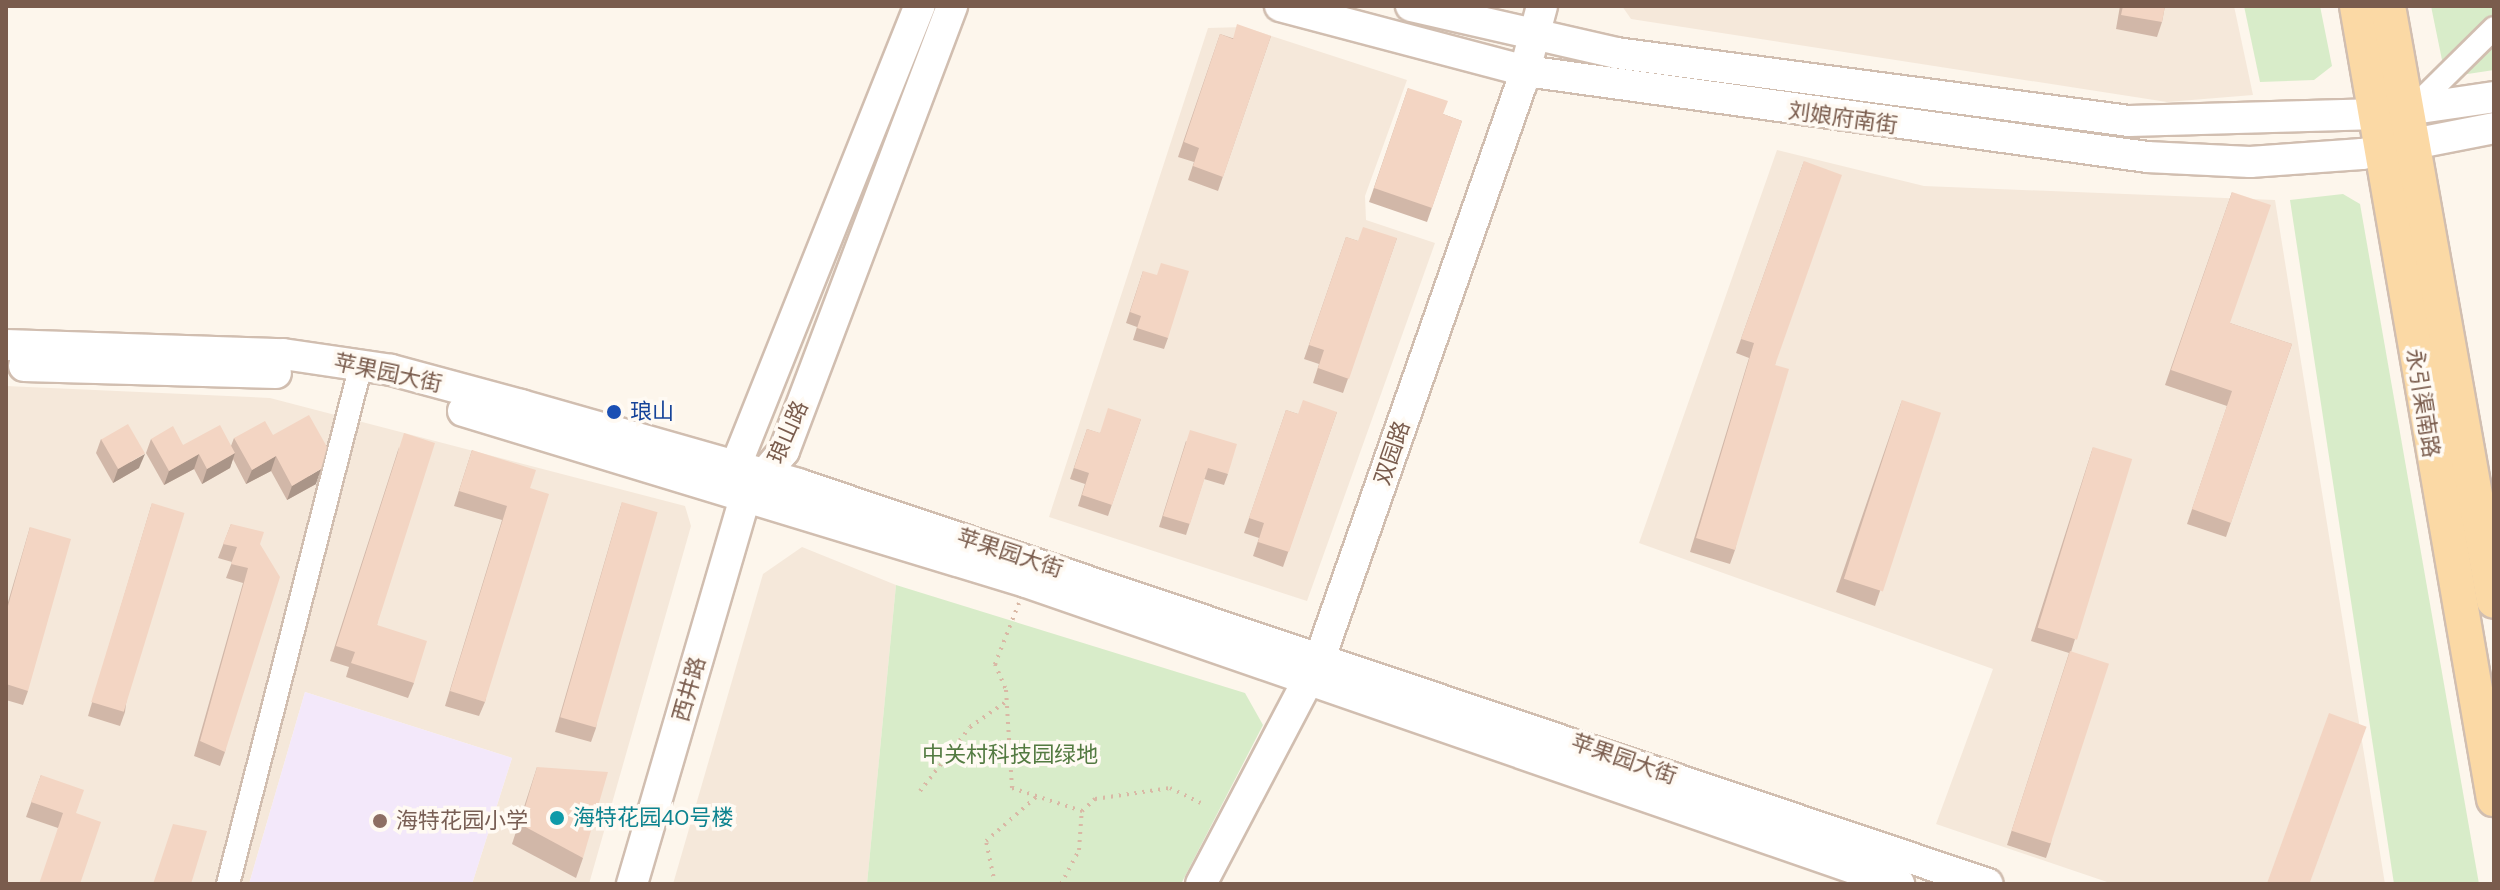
<!DOCTYPE html>
<html>
<head>
<meta charset="utf-8">
<style>
	body { margin:0 }
	#map { position:relative; width:2500px; height:890px; overflow:hidden; background:#fdf6ec; font-family:"DM Sans","Noto Sans SC",sans-serif }
	div>[style] { position:absolute }
	[style*='--x'] { left:calc(var(--x)*1px); top:calc(var(--y)*1px); width:calc(var(--w)*1px); rotate:calc(var(--a)*1deg) }
	.residential>* { inset:0; background:#f5e8da }
	.education>* { inset:0; background:#f3e8fa }
	.green>* { inset:0; background:#d8ecc9 }
	.path>* { height:4px; margin-top:-2px; transform-origin:0; background:repeating-linear-gradient(90deg,#d9b8a5 0 2px,transparent 0 8px) }
	.roads { filter:drop-shadow(2px 0 #d1beb0) drop-shadow(-2px 0 #d1beb0) drop-shadow(0 2px #d1beb0) drop-shadow(0 -2px #d1beb0) }
	.street>* { height:22px; margin:-11px; padding:0 11px; transform-origin:11px; border-radius:11px; background:#fff }
	.secondary>* { height:30px; margin:-15px; padding:0 15px; transform-origin:15px; border-radius:15px; background:#fff }
	.primary>* { height:34px; margin:-17px; padding:0 17px; transform-origin:17px; border-radius:17px; background:#fbd9a5 }
	.wall>* { inset:0; background:#d1b7a8 }
	.shaded-wall>* { inset:0; background:#aa9588 }
	.building>* { inset:0; background:#f3d5c3; transform-origin:0 0 }
	.dots>* { width:22px; height:22px; translate:-50% -50%; box-sizing:border-box; border:4px solid #fffaf3; border-radius:50% }
	span { translate:-50% -50%; white-space:nowrap; text-align:center; line-height:1.15; -webkit-text-stroke:7px #fffaf3; paint-order:stroke }
	.street-label { font-size:22px; color:#7a5c4d }
	.transit-label { font-size:22px; color:#164399 }
	.left { translate:0 -50%; text-align:left }
	.park-label { font-size:22px; color:#537a41 }
	.culture-label { font-size:22px; color:#0d838f }
	.education-label { font-size:22px; color:#785e54 }
	.frame { position:absolute; inset:0; border:8px solid #7a5c4d; pointer-events:none }
</style>
</head>
<body>
<div id="map">
	<div class="residential">
		<i style="clip-path:polygon(1622px 6px,2234px 6px,2253px 95px,2167px 102px,1631px 19px)"></i>
		<i style="clip-path:polygon(1244px 27px,1407px 80px,1365px 196px,1366px 220px,1435px 243px,1307px 601px,1049px 517px,1208px 28px)"></i>
		<i style="clip-path:polygon(1777px 150px,1924px 186px,2275px 200px,2385px 884px,2113px 884px,1936px 824px,1993px 669px,1639px 543px)"></i>
		<i style="clip-path:polygon(6px 386px,270px 398px,685px 506px,691px 526px,589px 884px,472px 884px,512px 758px,305px 692px,249px 884px,6px 884px)"></i>
		<i style="clip-path:polygon(802px 547px,896px 585px,867px 884px,673px 884px,763px 574px)"></i>
	</div>
	<div class="education">
		<i style="clip-path:polygon(305px 692px,512px 758px,472px 884px,249px 884px)"></i>
	</div>
	<div class="green">
		<i style="clip-path:polygon(2244px 6px,2320px 6px,2332px 66px,2314px 80px,2260px 82px)"></i>
		<i style="clip-path:polygon(2431px 6px,2494px 6px,2494px 70px,2461px 75px,2442px 60px)"></i>
		<i style="clip-path:polygon(2343px 194px,2360px 204px,2479px 884px,2394px 884px,2290px 200px)"></i>
		<i style="clip-path:polygon(896px 585px,1245px 693px,1263px 725px,1181px 884px,867px 884px)"></i>
	</div>
	<div class="path">
		<i style="--x:1019;--y:603;--w:66;--a:111.5"></i>
		<i style="--x:995;--y:664;--w:28;--a:67"></i>
		<i style="--x:1006;--y:690;--w:98;--a:86.5"></i>
		<i style="--x:1012;--y:788;--w:74;--a:18.2"></i>
		<i style="--x:1082;--y:811;--w:18;--a:-43"></i>
		<i style="--x:1095;--y:799;--w:76;--a:-8.3"></i>
		<i style="--x:1170;--y:788;--w:34;--a:26"></i>
		<i style="--x:920;--y:791;--w:81;--a:-52"></i>
		<i style="--x:970;--y:727;--w:45;--a:-35.1"></i>
		<i style="--x:995;--y:884;--w:44;--a:-101.8"></i>
		<i style="--x:986;--y:841;--w:67;--a:-41.3"></i>
		<i style="--x:1061;--y:884;--w:38;--a:-62"></i>
		<i style="--x:1079;--y:850;--w:39;--a:-86"></i>
	</div>
	<div class="roads">
		<div class="street">
			<i style="--x:2412;--y:109;--w:115;--a:-44.6"></i>
			<i style="--x:228;--y:884;--w:536;--a:-75.63"></i>
		</div>
		<div class="secondary">
			<i style="--x:1280;--y:6;--w:254;--a:14.8"></i>
			<i style="--x:1526;--y:71;--w:627;--a:7.88"></i>
			<i style="--x:2147;--y:157;--w:103;--a:2.8"></i>
			<i style="--x:2250;--y:162;--w:112;--a:-4.1"></i>
			<i style="--x:2362;--y:154;--w:135;--a:-11.1"></i>
			<i style="--x:1411;--y:6;--w:210;--a:12.9"></i>
			<i style="--x:1616;--y:53;--w:517;--a:7.55"></i>
			<i style="--x:2129;--y:121;--w:250;--a:-1.6"></i>
			<i style="--x:2379;--y:114;--w:116;--a:-8.4"></i>
			<i style="--x:6;--y:345;--w:277;--a:1.9"></i>
			<i style="--x:283;--y:354;--w:109;--a:8.4"></i>
			<i style="--x:391;--y:370;--w:135;--a:15.1"></i>
			<i style="--x:521;--y:405;--w:288;--a:15.9"></i>
			<i style="--x:798;--y:484;--w:1255;--a:18.58"></i>
			<i style="--x:24;--y:366;--w:252;--a:1.6"></i>
			<i style="--x:463;--y:411;--w:588;--a:16.9"></i>
			<i style="--x:1026;--y:582;--w:924;--a:19.08"></i>
			<i style="--x:743;--y:484;--w:20;--a:-110"></i>
			<i style="--x:736;--y:465;--w:495;--a:-68.2"></i>
			<i style="--x:754;--y:486;--w:46;--a:-49.4"></i>
			<i style="--x:784;--y:451;--w:476;--a:-69.3"></i>
			<i style="--x:632;--y:884;--w:407;--a:-73.7"></i>
			<i style="--x:1201;--y:884;--w:259;--a:-62.3"></i>
			<i style="--x:1321;--y:655;--w:604;--a:-70.67"></i>
			<i style="--x:1521;--y:85;--w:82;--a:-75.1"></i>
		</div>
		<div class="primary">
			<i style="--x:2357;--y:6;--w:805;--a:80.2"></i>
			<i style="--x:2388;--y:6;--w:604;--a:79.9"></i>
		</div>
	</div>
	<div class="wall">
		<i style="clip-path:polygon(2120px 6px,2165px 6px,2162px 22px,2157px 37px,2116px 29px)"></i>
		<i style="clip-path:polygon(1220px 34px,1232px 38px,1271px 36px,1218px 191px,1188px 180px,1194px 162px,1178px 157px)"></i>
		<i style="clip-path:polygon(1408px 88px,1443px 114px,1462px 121px,1427px 222px,1369px 202px)"></i>
		<i style="clip-path:polygon(1804px 161px,1775px 365px,1735px 550px,1730px 564px,1690px 552px,1749px 358px,1736px 353px)"></i>
		<i style="clip-path:polygon(2232px 192px,2230px 323px,2292px 344px,2226px 537px,2187px 524px,2227px 406px,2165px 385px)"></i>
		<i style="clip-path:polygon(1346px 237px,1358px 241px,1397px 238px,1343px 393px,1313px 383px,1319px 364px,1304px 359px)"></i>
		<i style="clip-path:polygon(1143px 271px,1168px 338px,1164px 349px,1133px 340px,1137px 327px,1126px 323px)"></i>
		<i style="clip-path:polygon(1902px 400px,1880px 591px,1875px 606px,1836px 592px)"></i>
		<i style="clip-path:polygon(1286px 410px,1298px 414px,1337px 412px,1283px 567px,1253px 556px,1259px 538px,1244px 533px)"></i>
		<i style="clip-path:polygon(1141px 419px,1108px 516px,1078px 506px,1085px 484px,1070px 479px,1087px 429px,1099px 433px)"></i>
		<i style="clip-path:polygon(273px 435px,316px 484px,287px 500px,271px 471px,246px 484px,233px 459px,230px 468px,202px 484px,194px 469px,164px 485px,146px 453px,151px 439px,183px 445px,231px 446px,234px 438px)"></i>
		<i style="clip-path:polygon(101px 439px,139px 468px,113px 483px,96px 453px)"></i>
		<i style="clip-path:polygon(1186px 441px,1228px 474px,1224px 485px,1204px 479px,1186px 535px,1159px 527px)"></i>
		<i style="clip-path:polygon(399px 447px,377px 625px,414px 683px,408px 698px,346px 677px,349px 667px,330px 661px)"></i>
		<i style="clip-path:polygon(2093px 447px,2075px 639px,2071px 652px,2051px 843px,2046px 858px,2007px 845px,2069px 653px,2031px 641px)"></i>
		<i style="clip-path:polygon(472px 450px,530px 488px,485px 702px,479px 716px,445px 706px,502px 520px,454px 506px)"></i>
		<i style="clip-path:polygon(622px 502px,596px 728px,591px 742px,555px 732px)"></i>
		<i style="clip-path:polygon(152px 503px,125px 712px,120px 726px,88px 716px)"></i>
		<i style="clip-path:polygon(231px 524px,260px 544px,225px 752px,220px 766px,194px 756px,243px 583px,226px 578px,232px 562px,218px 558px)"></i>
		<i style="clip-path:polygon(30px 527px,28px 691px,23px 705px,6px 700px,6px 609px)"></i>
		<i style="clip-path:polygon(537px 767px,583px 858px,576px 878px,512px 844px)"></i>
		<i style="clip-path:polygon(41px 775px,76px 813px,58px 828px,26px 817px)"></i>
	</div>
	<div class="shaded-wall">
		<i style="clip-path:polygon(235px 453px,230px 468px,202px 484px,207px 469px)"></i>
		<i style="clip-path:polygon(145px 454px,139px 468px,113px 483px,118px 469px)"></i>
		<i style="clip-path:polygon(199px 454px,194px 469px,164px 485px,169px 471px)"></i>
		<i style="clip-path:polygon(276px 456px,271px 471px,246px 484px,252px 470px)"></i>
		<i style="clip-path:polygon(321px 469px,316px 484px,287px 500px,292px 486px)"></i>
	</div>
	<div class="building">
		<i style="clip-path:polygon(2123px 6px,2165px 6px,2162px 22px,2121px 15px)"></i>
		<i style="clip-path:polygon(1237px 24px,1271px 36px,1223px 177px,1193px 166px,1199px 148px,1184px 142px,1220px 34px,1233px 39px)"></i>
		<i style="clip-path:polygon(1408px 88px,1448px 101px,1443px 114px,1462px 121px,1432px 208px,1374px 188px)"></i>
		<i style="clip-path:polygon(1804px 161px,1842px 175px,1775px 365px,1789px 369px,1735px 550px,1696px 538px,1754px 343px,1741px 339px)"></i>
		<i style="clip-path:polygon(2232px 192px,2271px 205px,2230px 323px,2292px 344px,2231px 523px,2192px 509px,2232px 391px,2171px 370px)"></i>
		<i style="clip-path:polygon(1363px 227px,1397px 238px,1349px 379px,1318px 368px,1324px 350px,1309px 345px,1346px 237px,1358px 241px)"></i>
		<i style="clip-path:polygon(1161px 263px,1189px 271px,1168px 338px,1137px 328px,1141px 316px,1130px 312px,1143px 271px,1157px 275px)"></i>
		<i style="clip-path:polygon(1303px 400px,1337px 412px,1289px 552px,1258px 542px,1264px 523px,1249px 518px,1286px 410px,1298px 414px)"></i>
		<i style="left:1902px;top:400px;width:41px;height:188px;rotate:18deg"></i>
		<i style="clip-path:polygon(1108px 408px,1141px 419px,1112px 505px,1082px 495px,1089px 473px,1074px 468px,1087px 429px,1100px 433px)"></i>
		<i style="clip-path:polygon(309px 415px,327px 447px,321px 469px,292px 486px,276px 456px,252px 470px,234px 438px,265px 421px,273px 435px)"></i>
		<i style="left:128px;top:424px;width:34px;height:31px;rotate:60deg"></i>
		<i style="clip-path:polygon(220px 425px,235px 453px,207px 469px,199px 454px,169px 471px,151px 439px,173px 426px,183px 445px)"></i>
		<i style="clip-path:polygon(1190px 430px,1237px 444px,1228px 474px,1208px 468px,1190px 524px,1163px 516px)"></i>
		<i style="clip-path:polygon(404px 433px,435px 443px,377px 625px,427px 641px,414px 683px,351px 663px,355px 652px,336px 646px)"></i>
		<i style="left:2093px;top:447px;width:41px;height:189px;rotate:17deg"></i>
		<i style="clip-path:polygon(472px 450px,536px 470px,530px 488px,549px 494px,485px 702px,450px 691px,507px 506px,459px 491px)"></i>
		<i style="left:622px;top:502px;width:37px;height:224px;rotate:16deg"></i>
		<i style="left:152px;top:503px;width:34px;height:208px;rotate:17deg"></i>
		<i style="clip-path:polygon(231px 524px,264px 532px,260px 544px,280px 577px,225px 752px,200px 741px,248px 568px,231px 564px,237px 547px,223px 544px)"></i>
		<i style="clip-path:polygon(30px 527px,71px 539px,28px 691px,6px 684px,6px 613px)"></i>
		<i style="left:2070px;top:651px;width:41px;height:189px;rotate:18deg"></i>
		<i style="left:2329px;top:713px;width:40px;height:182px;rotate:20deg"></i>
		<i style="clip-path:polygon(537px 767px,608px 772px,583px 858px,520px 824px)"></i>
		<i style="clip-path:polygon(41px 775px,84px 790px,76px 813px,101px 822px,80px 884px,39px 884px,63px 813px,31px 802px)"></i>
		<i style="clip-path:polygon(173px 824px,207px 831px,191px 884px,153px 884px)"></i>
	</div>
	<div class="dots">
		<i style="left:614px;top:412px;background:#1a4fb4"></i>
		<i style="left:557px;top:818px;background:#0f9aa8"></i>
		<i style="left:380px;top:821px;background:#8d6e63"></i>
	</div>
	<div class="street-label">
		<span style="left:1843px;top:118px;rotate:8deg">刘娘府南街</span>
		<span style="left:388px;top:373px;rotate:12deg">苹果园大街</span>
		<span style="left:2423px;top:403px;rotate:81deg">永引渠南路</span>
		<span style="left:788px;top:432px;rotate:-66deg">琅山路</span>
		<span style="left:1392px;top:453px;rotate:-71deg">双园路</span>
		<span style="left:1010px;top:553px;rotate:18deg">苹果园大街</span>
		<span style="left:689px;top:689px;rotate:-74deg">西井路</span>
		<span style="left:1624px;top:759px;rotate:19deg">苹果园大街</span>
	</div>
	<div class="transit-label">
		<span class="left" style="left:630px;top:412px">琅山</span>
	</div>
	<div class="park-label">
		<span style="left:1010px;top:755px">中关村科技园绿地</span>
	</div>
	<div class="culture-label">
		<span class="left" style="left:573px;top:818px">海特花园40号楼</span>
	</div>
	<div class="education-label">
		<span class="left" style="left:396px;top:821px">海特花园小学</span>
	</div>
	<div class="frame"></div>
</div>
</body>
</html>
